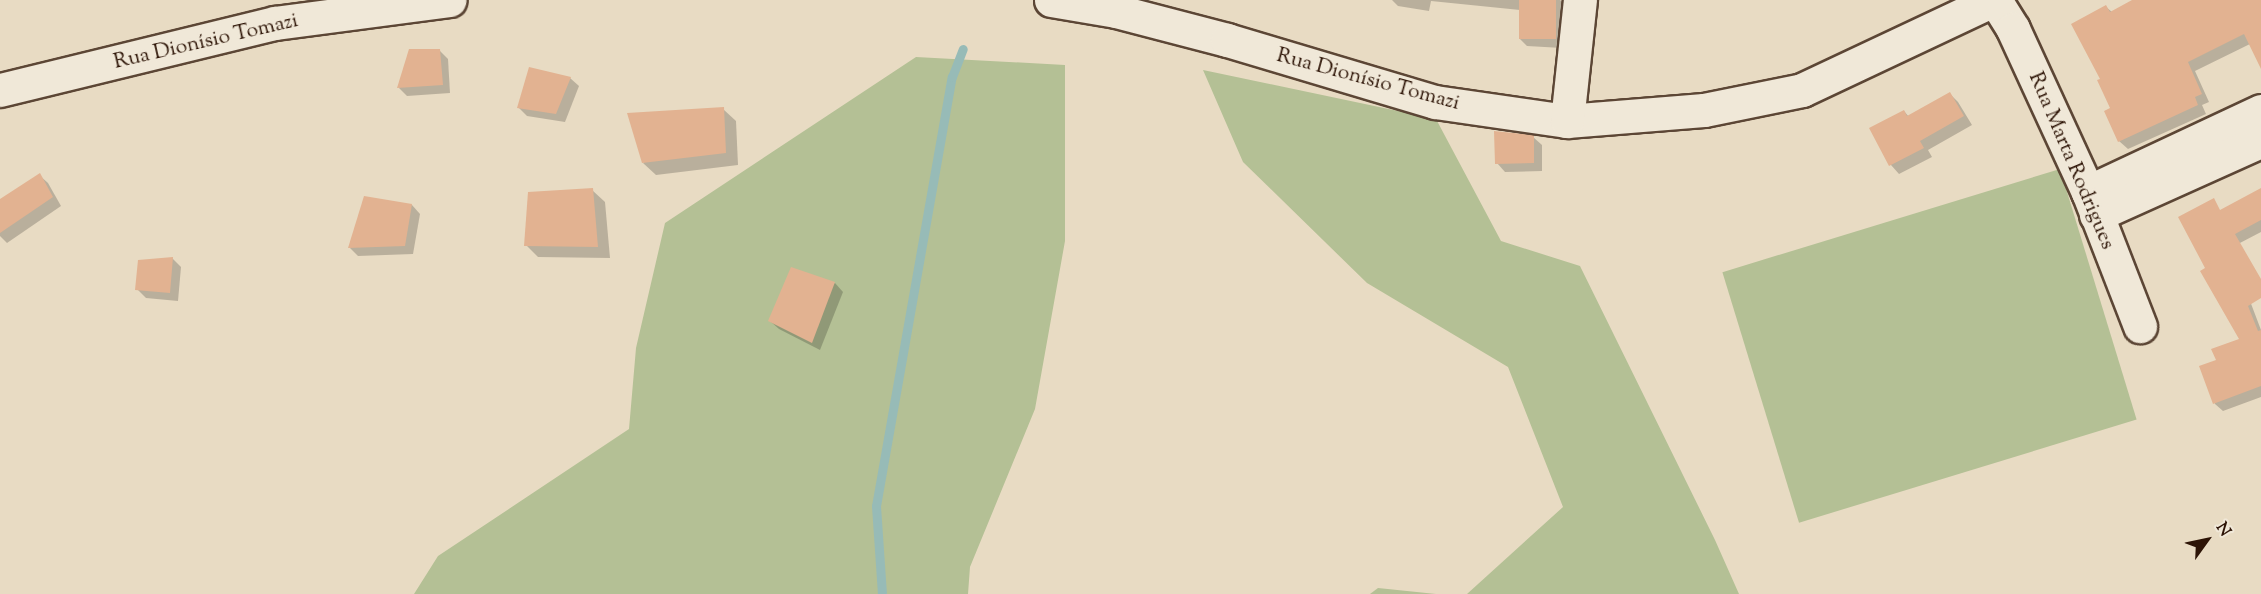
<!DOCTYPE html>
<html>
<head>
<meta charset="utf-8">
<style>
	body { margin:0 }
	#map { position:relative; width:2261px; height:594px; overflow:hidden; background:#e8dbc3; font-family:"Sorts Mill Goudy",serif }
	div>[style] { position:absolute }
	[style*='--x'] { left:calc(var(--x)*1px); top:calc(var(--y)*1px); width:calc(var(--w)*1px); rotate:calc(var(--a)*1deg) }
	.green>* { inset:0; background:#b4c095; transform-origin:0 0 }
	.shadow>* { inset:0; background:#0003 }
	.stream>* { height:9px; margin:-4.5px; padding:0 4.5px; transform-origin:4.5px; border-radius:4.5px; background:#97bbb7 }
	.building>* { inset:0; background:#e2b291; transform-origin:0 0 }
	.roads { filter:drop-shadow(2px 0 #5c4635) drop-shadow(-2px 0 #5c4635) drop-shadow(0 2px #5c4635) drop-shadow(0 -2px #5c4635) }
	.minor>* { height:33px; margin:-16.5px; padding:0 16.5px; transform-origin:16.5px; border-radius:16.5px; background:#f0e8d8 }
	span { translate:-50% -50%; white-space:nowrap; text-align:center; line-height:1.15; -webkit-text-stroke:4.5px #f0e8d8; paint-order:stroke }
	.street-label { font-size:21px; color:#2d1406 }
	.north { position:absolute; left:2177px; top:510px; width:60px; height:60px; -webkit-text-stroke:4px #f0e8d8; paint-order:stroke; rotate:57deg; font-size:16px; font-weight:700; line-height:24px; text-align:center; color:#2d1406 }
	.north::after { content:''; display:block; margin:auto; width:21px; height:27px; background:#2d1406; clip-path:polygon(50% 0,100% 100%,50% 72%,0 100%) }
</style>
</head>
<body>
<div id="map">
	<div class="green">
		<i style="clip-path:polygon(916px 57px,1065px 65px,1065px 241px,1035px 409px,970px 567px,968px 594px,414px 594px,438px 556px,629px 429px,636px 348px,665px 223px)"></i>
		<i style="clip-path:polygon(1203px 70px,1436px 119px,1501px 241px,1580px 266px,1715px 540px,1739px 594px,1467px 594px,1563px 507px,1508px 367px,1367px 283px,1243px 162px)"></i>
		<i style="left:2060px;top:169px;width:262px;height:353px;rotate:73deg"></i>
		<i style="clip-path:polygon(1378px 588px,1436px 594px,1370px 594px)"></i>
	</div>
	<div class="shadow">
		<i style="clip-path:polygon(1392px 0,1560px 0,1564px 4px,1562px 48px,1527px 46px,1519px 38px,1520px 10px,1431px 1px,1429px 11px,1398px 6px)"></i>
		<i style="clip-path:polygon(2135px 0,2261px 0,2261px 65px,2250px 44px,2195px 71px,2209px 102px,2202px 105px,2206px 114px,2128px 149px,2119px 141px,2103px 80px,2106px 7px,2112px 12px)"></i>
		<i style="clip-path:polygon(410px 50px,439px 50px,448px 59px,450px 93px,407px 96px,399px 88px)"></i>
		<i style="clip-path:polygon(570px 78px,579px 86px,565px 122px,527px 116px,518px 107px)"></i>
		<i style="clip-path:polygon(1950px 94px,1958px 102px,1972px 125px,1928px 150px,1932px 157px,1899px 174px,1891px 165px,1871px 129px,1904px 111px,1909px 117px)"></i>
		<i style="clip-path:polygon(723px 109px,736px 121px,738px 165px,656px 175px,643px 163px)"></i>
		<i style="clip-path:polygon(1533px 137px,1542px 145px,1542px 171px,1505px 172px,1497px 163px)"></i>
		<i style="clip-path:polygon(39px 175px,48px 183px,61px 206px,7px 243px,0 236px,0 201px)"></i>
		<i style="clip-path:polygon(2261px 189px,2261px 232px,2238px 244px,2222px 227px,2261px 330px,2261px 397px,2223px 411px,2215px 404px,2201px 367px,2217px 361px,2241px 339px,2207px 269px,2217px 213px)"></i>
		<i style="clip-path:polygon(592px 190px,605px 202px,610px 258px,538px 257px,526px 245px)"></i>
		<i style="clip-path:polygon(365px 198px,412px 205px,420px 214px,413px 254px,358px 256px,350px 248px)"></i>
		<i style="clip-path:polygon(172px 258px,181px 267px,178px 301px,146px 298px,137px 289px)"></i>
		<i style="clip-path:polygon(835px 283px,843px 292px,820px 350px,779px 329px,770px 321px)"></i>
	</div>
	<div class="stream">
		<i style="--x:882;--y:594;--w:88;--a:-93.9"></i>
		<i style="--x:876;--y:506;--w:436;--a:-80"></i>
		<i style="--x:952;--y:77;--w:30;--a:-69"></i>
	</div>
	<div class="building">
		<i style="left:1519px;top:0;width:37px;height:39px"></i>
		<i style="clip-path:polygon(2132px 0,2261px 0,2261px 69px,2244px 34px,2188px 62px,2202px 94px,2195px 97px,2198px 105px,2118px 142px,2104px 111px,2110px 108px,2097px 80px,2100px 79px,2071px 24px,2106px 5px,2110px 12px)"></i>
		<i style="clip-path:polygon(409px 49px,440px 49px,443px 85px,397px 88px)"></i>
		<i style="clip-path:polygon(529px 67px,571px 77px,556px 114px,517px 108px)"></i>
		<i style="clip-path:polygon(1950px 92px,1964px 116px,1920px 141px,1924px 148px,1889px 166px,1869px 128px,1904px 110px,1907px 116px)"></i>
		<i style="clip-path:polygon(724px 107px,726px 153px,642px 163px,627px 113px)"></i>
		<i style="clip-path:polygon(1494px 131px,1534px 135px,1534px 163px,1495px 164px)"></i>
		<i style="clip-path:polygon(40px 173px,53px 197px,0 233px,0 199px)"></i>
		<i style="clip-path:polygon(593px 188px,598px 247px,524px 246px,528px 192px)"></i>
		<i style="clip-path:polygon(2261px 188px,2261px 220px,2235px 234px,2261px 279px,2261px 298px,2248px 306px,2258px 331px,2261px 330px,2261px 386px,2213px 404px,2199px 366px,2216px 360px,2211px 349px,2239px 339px,2200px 271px,2205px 268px,2178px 217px,2214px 198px,2220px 210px)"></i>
		<i style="clip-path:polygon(364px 196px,412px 204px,405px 246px,348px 248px)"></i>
		<i style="clip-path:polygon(173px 257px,170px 293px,135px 290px,138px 260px)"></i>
		<i style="clip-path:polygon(791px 267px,835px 282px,812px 343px,768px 321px)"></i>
	</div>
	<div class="roads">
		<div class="minor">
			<i style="--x:1051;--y:0;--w:66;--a:9.6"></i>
			<i style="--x:1116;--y:11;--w:115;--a:14.6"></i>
			<i style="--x:1227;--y:40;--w:217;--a:16.6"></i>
			<i style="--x:1435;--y:102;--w:133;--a:8.2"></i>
			<i style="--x:1567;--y:121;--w:137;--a:-4.6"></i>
			<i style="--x:1704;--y:110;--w:100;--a:-11.5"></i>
			<i style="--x:1802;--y:90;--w:211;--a:-25.2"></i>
			<i style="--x:1995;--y:0;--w:34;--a:58"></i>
			<i style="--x:2013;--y:29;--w:179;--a:65.3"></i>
			<i style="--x:2088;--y:192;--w:144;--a:68.8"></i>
			<i style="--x:0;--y:90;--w:283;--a:-13.7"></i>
			<i style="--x:275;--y:23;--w:176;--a:-7.5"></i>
			<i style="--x:1567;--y:121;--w:122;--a:-83.9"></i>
			<i style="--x:2088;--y:192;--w:191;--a:-25.1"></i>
			<i style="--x:2096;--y:215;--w:181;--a:-24.2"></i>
		</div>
	</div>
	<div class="street-label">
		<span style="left:206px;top:42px;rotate:-13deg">Rua Dionísio Tomazi</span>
		<span style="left:1368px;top:80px;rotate:15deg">Rua Dionísio Tomazi</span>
		<span style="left:2071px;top:161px;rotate:67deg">Rua Marta Rodrigues</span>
	</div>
	<div class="north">N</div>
</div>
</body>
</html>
